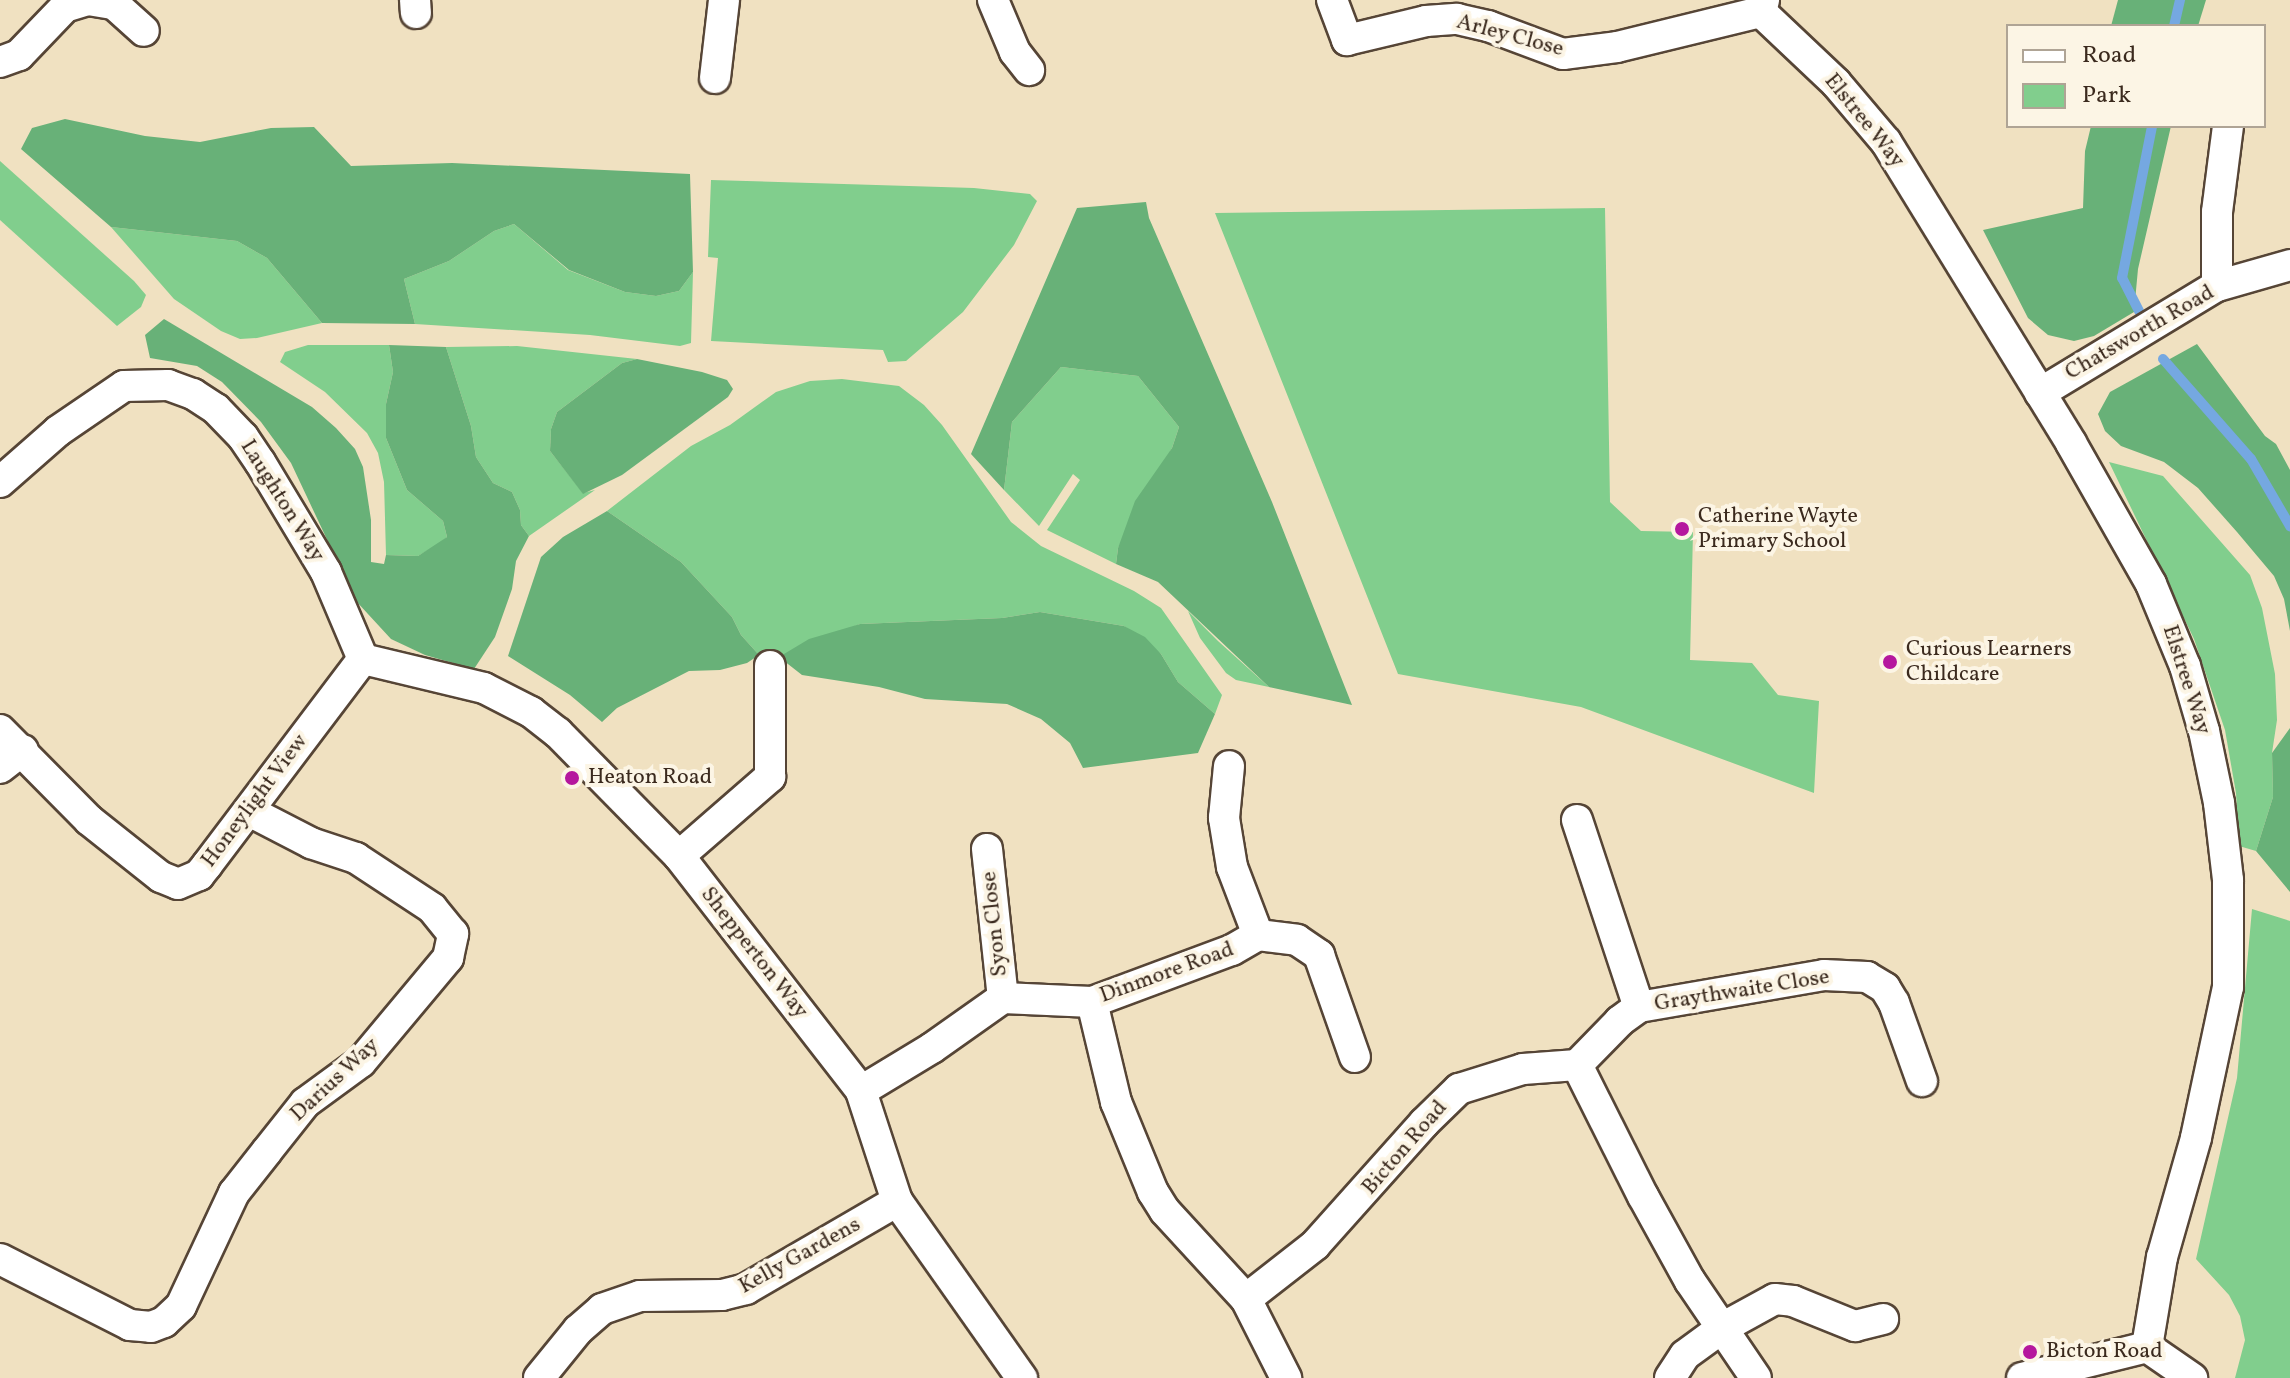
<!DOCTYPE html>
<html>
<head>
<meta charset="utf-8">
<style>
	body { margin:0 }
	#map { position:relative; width:2290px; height:1378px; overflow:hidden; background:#f0e1c1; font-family:Vollkorn,serif }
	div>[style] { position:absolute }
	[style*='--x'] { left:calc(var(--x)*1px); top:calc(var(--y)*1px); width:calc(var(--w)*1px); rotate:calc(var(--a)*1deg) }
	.green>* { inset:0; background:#81ce8d }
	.forest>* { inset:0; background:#68b178 }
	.stream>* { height:10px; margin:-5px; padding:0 5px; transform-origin:5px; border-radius:5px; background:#75a8e1 }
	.roads { filter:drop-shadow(2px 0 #564536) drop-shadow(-2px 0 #564536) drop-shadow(0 2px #564536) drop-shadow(0 -2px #564536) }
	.street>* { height:30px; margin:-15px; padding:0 15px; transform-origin:15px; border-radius:15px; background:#fff }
	.dots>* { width:22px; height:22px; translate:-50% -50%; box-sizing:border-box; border:4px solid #fcf5e5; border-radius:50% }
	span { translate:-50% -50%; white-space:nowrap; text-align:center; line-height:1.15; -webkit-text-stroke:8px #fcf5e5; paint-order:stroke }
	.street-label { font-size:22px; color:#3b2a1e }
	.poi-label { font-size:22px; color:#3b2a1e }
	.left { translate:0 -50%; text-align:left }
	.legend { position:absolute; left:2006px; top:24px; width:260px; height:104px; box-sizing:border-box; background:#fcf5e5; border:2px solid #afa495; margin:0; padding:10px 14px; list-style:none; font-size:24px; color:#3b2a1e }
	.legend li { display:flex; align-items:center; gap:16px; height:40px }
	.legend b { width:40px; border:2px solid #afa495 }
</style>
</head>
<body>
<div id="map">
	<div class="green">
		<i style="clip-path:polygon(0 161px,134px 281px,146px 295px,141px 307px,117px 326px,0 220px)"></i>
		<i style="clip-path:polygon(711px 180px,974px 188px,1030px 194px,1037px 201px,1014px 245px,963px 312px,906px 361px,888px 362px,883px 350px,711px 341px,718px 258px,708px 257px)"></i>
		<i style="clip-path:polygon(1605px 208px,1610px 502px,1641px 531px,1693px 532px,1690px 660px,1752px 663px,1778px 695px,1819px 701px,1814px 793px,1581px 707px,1398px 674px,1215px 213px)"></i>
		<i style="clip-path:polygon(514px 224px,568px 270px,625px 292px,656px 296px,679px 291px,693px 272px,691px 343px,680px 346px,590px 335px,415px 324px,404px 279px,449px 261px,494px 231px)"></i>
		<i style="clip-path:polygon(111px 227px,237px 241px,267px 258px,322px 323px,257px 338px,240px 339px,221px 331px,174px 299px)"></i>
		<i style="clip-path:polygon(308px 345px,389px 345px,393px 372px,386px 404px,386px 438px,407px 490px,443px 521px,447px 537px,440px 543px,418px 556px,386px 555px,384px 482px,378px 453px,367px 433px,325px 392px,280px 362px,285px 352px)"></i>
		<i style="clip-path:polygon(517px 346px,637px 359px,622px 363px,557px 412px,551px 429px,550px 451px,583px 493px,595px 490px,529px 536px,521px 525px,520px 510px,512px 492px,493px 483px,476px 457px,471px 426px,446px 347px)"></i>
		<i style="clip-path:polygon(1061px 367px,1138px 376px,1179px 427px,1172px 448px,1118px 548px,1116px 564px,1047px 530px,1080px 480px,1073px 474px,1039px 526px,1004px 490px,1012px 422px)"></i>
		<i style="clip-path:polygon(842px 379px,899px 386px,924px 405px,942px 425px,1011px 522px,1041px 546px,1134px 591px,1161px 608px,1222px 695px,1215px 714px,1178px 682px,1161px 654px,1124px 626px,1040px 612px,1002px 618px,860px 624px,779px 657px,759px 655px,741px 635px,732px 617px,681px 562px,607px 511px,691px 446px,730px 425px,776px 392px,810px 381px)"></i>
		<i style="clip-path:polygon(2109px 462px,2163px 476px,2250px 575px,2262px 608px,2275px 674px,2277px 720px,2272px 753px,2273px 797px,2256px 851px,2239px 846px,2236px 793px,2225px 730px,2194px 639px)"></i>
		<i style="clip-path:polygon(1188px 611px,1218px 641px,1269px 687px,1236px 680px,1226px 673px,1200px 638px)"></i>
		<i style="clip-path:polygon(2252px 909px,2290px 921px,2290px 1378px,2235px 1378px,2245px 1340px,2240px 1316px,2229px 1295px,2196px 1259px,2237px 1078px)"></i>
	</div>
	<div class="forest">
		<i style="clip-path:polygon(2118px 0,2206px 0,2198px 26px,2111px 26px)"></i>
		<i style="clip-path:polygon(65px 119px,145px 136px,200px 142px,271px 128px,314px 127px,351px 166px,452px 163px,690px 174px,693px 272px,679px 291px,656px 296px,625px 292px,569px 270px,514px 224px,494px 231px,449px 261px,404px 279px,415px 324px,322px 323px,267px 258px,237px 241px,111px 227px,21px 149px,32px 128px)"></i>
		<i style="clip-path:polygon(2091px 126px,2171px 126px,2138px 269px,2134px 312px,2094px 336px,2074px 341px,2048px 335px,2028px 318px,1983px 230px,2083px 208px,2085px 151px)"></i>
		<i style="clip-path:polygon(1146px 202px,1149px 218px,1272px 502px,1352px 705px,1269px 687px,1158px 582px,1116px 564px,1118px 548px,1135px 501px,1172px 448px,1179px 427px,1138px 376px,1061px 367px,1012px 422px,1004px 490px,971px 454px,1077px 208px)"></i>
		<i style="clip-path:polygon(164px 319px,312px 407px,336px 428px,355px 449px,363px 467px,371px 520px,371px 562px,384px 564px,386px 555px,418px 556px,447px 537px,443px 521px,407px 490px,386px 438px,386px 404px,393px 372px,389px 345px,446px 347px,471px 426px,476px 457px,493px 483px,512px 492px,520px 510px,521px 525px,529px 536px,516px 561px,512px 589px,495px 637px,474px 669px,425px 655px,391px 639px,356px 601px,291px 463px,261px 422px,222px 382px,197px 366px,150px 358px,145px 335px)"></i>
		<i style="clip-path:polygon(2197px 344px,2265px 436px,2276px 444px,2290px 470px,2290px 631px,2284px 599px,2274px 576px,2237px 532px,2198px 488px,2164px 462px,2121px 446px,2105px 431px,2098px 414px,2110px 392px)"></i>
		<i style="clip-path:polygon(637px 359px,702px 372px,727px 380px,733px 389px,728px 397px,622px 475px,583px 494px,550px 451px,551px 429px,557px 412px,622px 363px)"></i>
		<i style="clip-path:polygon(607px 511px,681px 562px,732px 617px,741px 635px,759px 655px,747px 663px,720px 670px,689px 671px,617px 708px,602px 722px,570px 695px,508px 656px,541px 557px,563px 537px)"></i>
		<i style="clip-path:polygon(1040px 612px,1124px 626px,1145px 637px,1161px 654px,1178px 682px,1215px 714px,1198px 753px,1083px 768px,1070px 743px,1041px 719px,1007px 704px,925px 699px,879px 687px,802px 675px,779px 657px,809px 639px,860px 624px,1002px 618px)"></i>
		<i style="clip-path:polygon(2290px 728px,2290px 892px,2256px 851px,2273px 797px,2272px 753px)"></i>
	</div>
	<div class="stream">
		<i style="--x:2174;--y:26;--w:27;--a:-77"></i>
		<i style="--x:2139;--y:311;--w:37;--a:-117"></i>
		<i style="--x:2122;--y:278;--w:155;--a:-78.8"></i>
		<i style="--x:2163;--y:359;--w:133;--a:48.7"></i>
		<i style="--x:2251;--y:459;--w:78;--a:59.8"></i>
	</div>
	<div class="roads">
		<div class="street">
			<i style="--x:415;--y:0;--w:13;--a:86"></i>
			<i style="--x:993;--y:0;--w:56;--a:67.1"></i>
			<i style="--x:1015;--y:52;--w:23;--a:52"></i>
			<i style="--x:1332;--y:0;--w:43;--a:69.4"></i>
			<i style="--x:1347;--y:40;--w:81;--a:-13.5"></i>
			<i style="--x:1426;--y:21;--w:31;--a:-4"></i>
			<i style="--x:1457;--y:19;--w:32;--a:13"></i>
			<i style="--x:1488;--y:26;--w:80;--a:20.5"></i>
			<i style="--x:1563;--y:54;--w:54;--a:-7.4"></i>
			<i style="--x:1617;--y:47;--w:148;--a:-13.7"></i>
			<i style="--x:1764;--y:0;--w:12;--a:104"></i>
			<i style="--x:1761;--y:12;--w:103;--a:43.4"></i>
			<i style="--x:1836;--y:83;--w:77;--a:49.7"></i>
			<i style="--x:1886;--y:142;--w:353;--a:58.4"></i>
			<i style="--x:2071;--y:443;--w:162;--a:60.4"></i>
			<i style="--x:2151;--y:584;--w:89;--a:67.5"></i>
			<i style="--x:2185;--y:666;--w:68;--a:73.7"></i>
			<i style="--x:2204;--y:731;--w:74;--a:78.2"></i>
			<i style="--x:2219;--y:803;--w:78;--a:83.3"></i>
			<i style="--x:2228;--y:880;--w:107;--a:90"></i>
			<i style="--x:2228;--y:987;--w:154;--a:102"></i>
			<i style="--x:2196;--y:1138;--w:124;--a:105.9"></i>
			<i style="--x:2162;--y:1257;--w:91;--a:99.5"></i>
			<i style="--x:0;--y:62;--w:20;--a:-20"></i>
			<i style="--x:19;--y:55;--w:66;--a:-46.2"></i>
			<i style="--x:65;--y:7;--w:24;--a:-17"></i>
			<i style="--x:88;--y:0;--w:26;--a:9"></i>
			<i style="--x:114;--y:4;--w:40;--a:42"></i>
			<i style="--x:715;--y:78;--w:79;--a:-83.4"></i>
			<i style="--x:2217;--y:286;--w:74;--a:-90"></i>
			<i style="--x:2217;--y:212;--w:87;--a:-82.7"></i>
			<i style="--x:2040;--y:393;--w:207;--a:-31.2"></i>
			<i style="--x:2217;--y:286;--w:76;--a:-16"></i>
			<i style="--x:0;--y:482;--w:77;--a:-41.3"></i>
			<i style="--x:58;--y:431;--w:80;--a:-34.3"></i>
			<i style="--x:124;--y:386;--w:44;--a:-1.3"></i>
			<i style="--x:168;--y:385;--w:27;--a:20"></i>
			<i style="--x:193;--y:394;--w:27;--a:33"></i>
			<i style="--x:216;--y:409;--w:39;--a:46"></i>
			<i style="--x:243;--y:437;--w:30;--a:56"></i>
			<i style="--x:260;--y:462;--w:128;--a:59"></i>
			<i style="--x:326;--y:572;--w:95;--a:67"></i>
			<i style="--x:363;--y:659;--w:124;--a:13.5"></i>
			<i style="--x:484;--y:688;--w:53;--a:27.1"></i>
			<i style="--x:531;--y:712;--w:34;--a:38"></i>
			<i style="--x:558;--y:733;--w:173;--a:45.5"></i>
			<i style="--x:679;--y:856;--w:297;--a:52.2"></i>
			<i style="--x:861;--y:1091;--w:116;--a:71.9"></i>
			<i style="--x:897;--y:1201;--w:217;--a:54.8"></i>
			<i style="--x:0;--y:730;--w:127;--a:45.3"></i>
			<i style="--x:89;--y:820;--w:92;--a:38.4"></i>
			<i style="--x:161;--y:877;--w:18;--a:22"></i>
			<i style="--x:178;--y:884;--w:23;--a:-23"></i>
			<i style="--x:199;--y:875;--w:13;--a:-51"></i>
			<i style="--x:207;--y:865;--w:258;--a:-52.9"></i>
			<i style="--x:0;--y:768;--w:29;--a:-38"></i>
			<i style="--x:1577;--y:820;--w:197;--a:71.7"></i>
			<i style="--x:1639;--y:1007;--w:24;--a:144"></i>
			<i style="--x:1620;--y:1021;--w:62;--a:134.3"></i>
			<i style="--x:987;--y:849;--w:150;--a:83.9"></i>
			<i style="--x:679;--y:856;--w:121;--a:-41"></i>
			<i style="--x:770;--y:777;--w:111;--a:-90"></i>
			<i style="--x:1258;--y:935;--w:39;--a:7"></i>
			<i style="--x:1297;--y:940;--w:27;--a:34"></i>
			<i style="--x:1319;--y:955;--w:108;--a:70.6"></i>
			<i style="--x:1092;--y:1002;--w:103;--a:76.5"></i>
			<i style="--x:1116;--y:1102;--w:97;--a:67.7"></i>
			<i style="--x:1153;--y:1192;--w:22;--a:58"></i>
			<i style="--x:1165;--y:1211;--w:120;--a:47.4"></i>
			<i style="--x:1246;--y:1299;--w:88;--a:-38"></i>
			<i style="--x:1315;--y:1245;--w:164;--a:-48.2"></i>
			<i style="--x:1424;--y:1123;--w:49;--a:-44.2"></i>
			<i style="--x:1459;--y:1089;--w:67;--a:-17.4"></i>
			<i style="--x:1523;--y:1069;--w:54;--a:-4.2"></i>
			<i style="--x:1577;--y:1065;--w:147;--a:63.3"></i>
			<i style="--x:1643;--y:1196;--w:97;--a:61.1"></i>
			<i style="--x:1690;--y:1281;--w:117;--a:55.8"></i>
			<i style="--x:1639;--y:1007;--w:188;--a:-9.8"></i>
			<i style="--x:1824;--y:975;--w:43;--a:2.7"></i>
			<i style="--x:1867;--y:977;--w:21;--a:31"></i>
			<i style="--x:1885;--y:988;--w:17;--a:59"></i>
			<i style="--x:1894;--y:1003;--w:83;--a:70.3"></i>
			<i style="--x:861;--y:1091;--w:83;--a:-31.2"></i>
			<i style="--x:932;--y:1048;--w:87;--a:-35.2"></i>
			<i style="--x:1003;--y:998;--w:89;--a:2.6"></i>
			<i style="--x:1092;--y:1002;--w:149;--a:-20.4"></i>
			<i style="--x:1232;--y:950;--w:30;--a:-30"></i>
			<i style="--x:1258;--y:935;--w:73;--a:-110.9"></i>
			<i style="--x:1232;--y:867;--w:50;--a:-99.3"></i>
			<i style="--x:1224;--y:818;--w:52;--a:-84.5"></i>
			<i style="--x:0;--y:1259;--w:146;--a:26.9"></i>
			<i style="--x:130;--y:1325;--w:21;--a:5"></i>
			<i style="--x:151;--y:1327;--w:14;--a:-21"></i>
			<i style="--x:164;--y:1322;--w:23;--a:-43"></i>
			<i style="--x:181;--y:1306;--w:125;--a:-64.9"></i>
			<i style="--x:234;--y:1193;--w:53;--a:-51.8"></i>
			<i style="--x:267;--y:1151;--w:61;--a:-51.6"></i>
			<i style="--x:305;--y:1103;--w:69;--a:-36.2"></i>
			<i style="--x:361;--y:1062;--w:136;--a:-50.1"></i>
			<i style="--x:448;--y:958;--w:25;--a:-78"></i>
			<i style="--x:453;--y:934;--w:33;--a:-129"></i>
			<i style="--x:432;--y:908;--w:91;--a:-146.7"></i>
			<i style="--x:356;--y:858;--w:47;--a:-161.6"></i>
			<i style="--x:311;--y:843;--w:70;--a:-152.7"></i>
			<i style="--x:1246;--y:1299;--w:89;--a:63.1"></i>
			<i style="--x:2147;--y:1347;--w:55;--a:34.6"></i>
			<i style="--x:539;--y:1378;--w:62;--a:-50.9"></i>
			<i style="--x:578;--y:1330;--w:32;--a:-41"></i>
			<i style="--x:602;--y:1309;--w:40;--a:-18.9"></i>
			<i style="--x:640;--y:1296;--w:82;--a:-0.7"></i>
			<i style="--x:722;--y:1295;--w:25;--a:-14"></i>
			<i style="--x:746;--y:1289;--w:175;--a:-30.2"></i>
			<i style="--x:1670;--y:1378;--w:27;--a:-57"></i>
			<i style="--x:1685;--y:1355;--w:46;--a:-36.1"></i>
			<i style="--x:1722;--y:1328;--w:60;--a:-28.7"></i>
			<i style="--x:1775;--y:1299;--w:18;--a:6"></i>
			<i style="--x:1793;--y:1301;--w:67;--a:22"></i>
			<i style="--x:1855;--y:1326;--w:29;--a:-14"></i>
			<i style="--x:2022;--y:1378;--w:129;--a:-13.9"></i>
		</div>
	</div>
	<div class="dots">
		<i style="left:1682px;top:529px;background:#b5179e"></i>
		<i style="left:1890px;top:662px;background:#b5179e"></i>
		<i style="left:572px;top:778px;background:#b5179e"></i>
		<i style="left:2030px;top:1352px;background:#b5179e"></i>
	</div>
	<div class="street-label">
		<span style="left:1510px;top:36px;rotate:15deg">Arley Close</span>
		<span style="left:1864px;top:121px;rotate:51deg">Elstree Way</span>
		<span style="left:2140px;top:333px;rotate:-30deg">Chatsworth Road</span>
		<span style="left:282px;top:501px;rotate:58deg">Laughton Way</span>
		<span style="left:2186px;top:680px;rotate:72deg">Elstree Way</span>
		<span style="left:255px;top:801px;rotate:-53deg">Honeylight View</span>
		<span style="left:995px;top:924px;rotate:-96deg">Syon Close</span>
		<span style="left:754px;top:953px;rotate:52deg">Shepperton Way</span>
		<span style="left:1167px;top:973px;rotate:-20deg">Dinmore Road</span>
		<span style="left:1742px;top:991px;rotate:-9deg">Graythwaite Close</span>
		<span style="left:335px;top:1080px;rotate:-43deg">Darius Way</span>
		<span style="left:1405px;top:1148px;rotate:-49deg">Bicton Road</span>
		<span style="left:800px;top:1256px;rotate:-29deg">Kelly Gardens</span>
	</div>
	<div class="poi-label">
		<span class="left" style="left:1698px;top:529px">Catherine Wayte<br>Primary School</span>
		<span class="left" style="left:1906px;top:662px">Curious Learners<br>Childcare</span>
		<span class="left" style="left:588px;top:778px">Heaton Road</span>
		<span class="left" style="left:2046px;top:1352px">Bicton Road</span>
	</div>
	<ul class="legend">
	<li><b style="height:10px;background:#fff"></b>Road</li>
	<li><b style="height:22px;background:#81ce8d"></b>Park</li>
	</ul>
</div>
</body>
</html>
